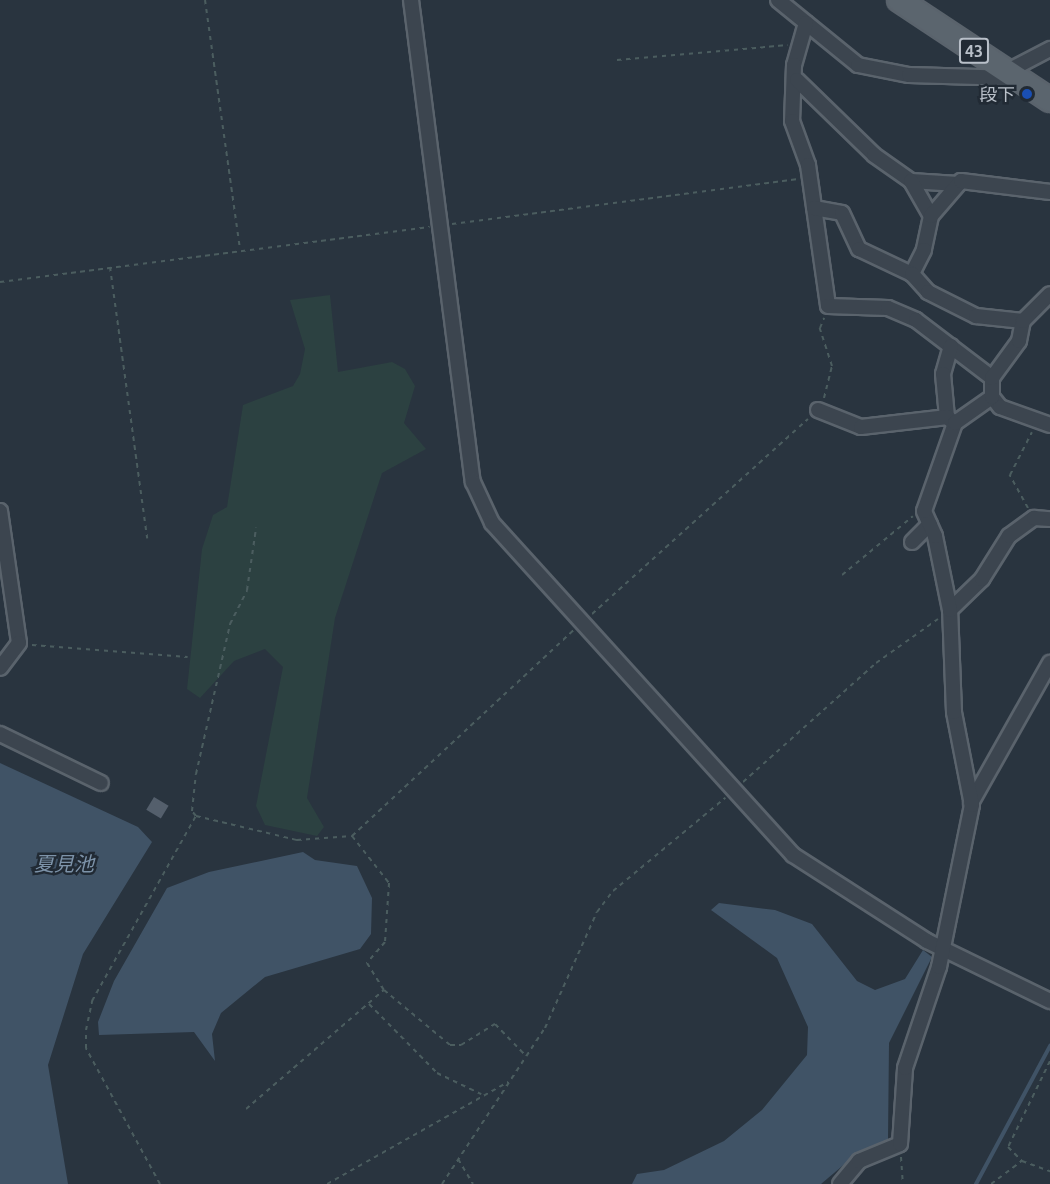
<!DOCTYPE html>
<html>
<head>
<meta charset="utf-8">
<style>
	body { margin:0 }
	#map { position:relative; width:1050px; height:1184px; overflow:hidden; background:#29343f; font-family:Ubuntu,"Noto Sans JP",sans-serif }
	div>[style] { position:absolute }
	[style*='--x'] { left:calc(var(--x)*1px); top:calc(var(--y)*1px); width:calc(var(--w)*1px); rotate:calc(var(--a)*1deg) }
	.green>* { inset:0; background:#2c4141 }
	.water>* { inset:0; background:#405366 }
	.stream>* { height:4px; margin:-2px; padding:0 2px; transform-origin:2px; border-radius:2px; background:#405366 }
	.building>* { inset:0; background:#545f6c; transform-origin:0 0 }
	.path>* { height:2px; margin-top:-1px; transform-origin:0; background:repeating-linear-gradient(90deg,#4b5d5f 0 4.5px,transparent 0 9px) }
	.roads { filter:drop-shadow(2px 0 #5a636c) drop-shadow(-2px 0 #5a636c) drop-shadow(0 2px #5a636c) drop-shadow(0 -2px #5a636c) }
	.minor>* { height:14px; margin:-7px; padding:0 7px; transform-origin:7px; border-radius:7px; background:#3c454f }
	.primary>* { height:22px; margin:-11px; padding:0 11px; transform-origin:11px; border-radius:11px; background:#5b656e }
	.dots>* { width:16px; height:16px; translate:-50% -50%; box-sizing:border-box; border:3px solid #212a34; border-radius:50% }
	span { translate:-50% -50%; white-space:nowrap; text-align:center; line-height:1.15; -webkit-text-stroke:5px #212a34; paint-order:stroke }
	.shield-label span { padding:2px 4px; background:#212a34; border:2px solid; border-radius:4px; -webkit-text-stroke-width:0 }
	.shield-label { font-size:16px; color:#b9c0c9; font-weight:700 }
	.poi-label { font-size:18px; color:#b9c0c9 }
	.right { translate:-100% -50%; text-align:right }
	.water-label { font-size:20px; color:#7d93a9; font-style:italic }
</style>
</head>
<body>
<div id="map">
	<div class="green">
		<i style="clip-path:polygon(330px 295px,338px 372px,392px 362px,405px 369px,415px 386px,404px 423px,426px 449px,382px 473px,335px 618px,307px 798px,324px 827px,317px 836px,265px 825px,256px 806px,283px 667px,265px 649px,234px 661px,200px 698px,187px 689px,202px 549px,213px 515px,227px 507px,243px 405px,293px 386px,300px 374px,305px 349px,290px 300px)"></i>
	</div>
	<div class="water">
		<i style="clip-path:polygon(0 763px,138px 827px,152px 842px,83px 954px,48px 1065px,68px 1184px,0 1184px)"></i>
		<i style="clip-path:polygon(303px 852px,315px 860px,357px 866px,372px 898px,371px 934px,360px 949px,265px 977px,221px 1013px,212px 1034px,215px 1061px,194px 1032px,99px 1035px,98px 1022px,114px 981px,167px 888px,209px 872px)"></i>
		<i style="clip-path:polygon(719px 903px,775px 910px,812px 924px,857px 981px,875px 990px,905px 979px,923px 950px,932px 957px,889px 1043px,888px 1140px,860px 1151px,821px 1184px,632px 1184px,637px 1174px,664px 1170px,724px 1141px,762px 1110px,807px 1055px,808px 1027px,777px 958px,711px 910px)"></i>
	</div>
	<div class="stream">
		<i style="--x:976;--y:1184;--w:157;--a:-61.8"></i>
	</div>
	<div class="building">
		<i style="left:154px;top:797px;width:17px;height:15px;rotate:31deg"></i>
	</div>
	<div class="path">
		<i style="--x:205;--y:0;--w:251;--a:82"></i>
		<i style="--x:617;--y:60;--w:171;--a:-5"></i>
		<i style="--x:452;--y:224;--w:349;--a:-7.4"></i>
		<i style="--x:110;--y:267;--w:274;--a:82.2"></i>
		<i style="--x:0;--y:282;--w:433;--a:-7.3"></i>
		<i style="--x:824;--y:398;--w:33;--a:-76"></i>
		<i style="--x:832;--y:366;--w:40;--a:-108"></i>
		<i style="--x:820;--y:328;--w:11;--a:-68"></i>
		<i style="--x:1028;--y:508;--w:38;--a:-119"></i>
		<i style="--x:1010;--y:475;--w:48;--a:-62.9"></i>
		<i style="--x:842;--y:575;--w:92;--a:-39.7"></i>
		<i style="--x:592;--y:614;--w:291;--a:-42.1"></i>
		<i style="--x:32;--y:645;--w:156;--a:4.4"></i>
		<i style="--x:743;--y:782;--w:178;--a:-41.8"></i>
		<i style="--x:876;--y:663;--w:76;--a:-35.4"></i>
		<i style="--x:196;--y:816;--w:6;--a:-129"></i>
		<i style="--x:192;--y:811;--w:37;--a:-84"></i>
		<i style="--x:196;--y:774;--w:154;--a:-77.2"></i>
		<i style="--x:230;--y:624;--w:38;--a:-63"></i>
		<i style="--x:247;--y:590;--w:63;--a:-81.7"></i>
		<i style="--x:352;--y:836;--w:303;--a:-42.9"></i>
		<i style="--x:369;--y:1004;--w:97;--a:45.4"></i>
		<i style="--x:437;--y:1073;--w:49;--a:25.5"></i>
		<i style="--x:1050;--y:1061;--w:96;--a:116"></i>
		<i style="--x:1008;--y:1147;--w:20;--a:45"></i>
		<i style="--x:1022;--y:1161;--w:30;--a:20"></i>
		<i style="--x:246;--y:1109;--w:182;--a:-40.8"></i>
		<i style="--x:901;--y:1157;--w:27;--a:86"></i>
		<i style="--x:458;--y:1159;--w:29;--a:59"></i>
		<i style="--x:160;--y:1184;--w:155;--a:-118.6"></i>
		<i style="--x:86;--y:1048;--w:18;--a:-90"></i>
		<i style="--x:86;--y:1030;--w:30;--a:-78"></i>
		<i style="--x:92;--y:1001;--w:212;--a:-60.7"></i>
		<i style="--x:196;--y:816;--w:104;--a:13.4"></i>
		<i style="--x:297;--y:840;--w:55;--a:-4.2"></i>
		<i style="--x:352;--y:836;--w:60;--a:51.8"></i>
		<i style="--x:389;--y:883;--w:59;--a:93.9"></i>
		<i style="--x:385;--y:942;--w:28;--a:131"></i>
		<i style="--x:367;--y:963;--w:32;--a:58"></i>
		<i style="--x:384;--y:990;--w:86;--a:39.8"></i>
		<i style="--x:450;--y:1045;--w:11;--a:0"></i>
		<i style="--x:461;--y:1045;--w:40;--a:-32"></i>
		<i style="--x:495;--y:1024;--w:45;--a:45.9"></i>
		<i style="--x:327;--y:1184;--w:208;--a:-29.4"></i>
		<i style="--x:442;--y:1184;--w:187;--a:-56.6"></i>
		<i style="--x:545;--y:1028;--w:127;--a:-65.9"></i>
		<i style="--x:597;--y:912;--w:26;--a:-53"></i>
		<i style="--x:613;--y:891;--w:146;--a:-39.7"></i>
		<i style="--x:991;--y:1184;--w:39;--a:-37"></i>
	</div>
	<div class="roads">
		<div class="minor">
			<i style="--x:411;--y:0;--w:486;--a:82.7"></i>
			<i style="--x:473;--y:482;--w:45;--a:65.1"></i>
			<i style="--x:492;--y:523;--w:448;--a:47.8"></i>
			<i style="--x:793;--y:855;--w:159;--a:32.7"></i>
			<i style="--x:927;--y:941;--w:137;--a:26"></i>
			<i style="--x:778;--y:0;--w:103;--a:39.1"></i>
			<i style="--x:858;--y:65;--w:52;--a:11.1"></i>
			<i style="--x:909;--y:75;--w:105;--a:1.6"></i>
			<i style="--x:806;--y:23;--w:44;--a:105.9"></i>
			<i style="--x:794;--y:65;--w:56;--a:92"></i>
			<i style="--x:792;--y:121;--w:47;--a:70"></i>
			<i style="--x:808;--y:165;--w:142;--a:81.9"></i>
			<i style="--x:828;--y:306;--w:60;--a:1.9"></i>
			<i style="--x:888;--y:308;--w:30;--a:23"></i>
			<i style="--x:916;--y:320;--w:96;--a:37.3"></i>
			<i style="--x:1006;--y:72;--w:50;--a:-27.6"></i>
			<i style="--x:797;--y:80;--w:107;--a:44.2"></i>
			<i style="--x:874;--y:155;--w:45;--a:35.1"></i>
			<i style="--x:911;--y:181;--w:47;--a:3.7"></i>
			<i style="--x:911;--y:181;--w:40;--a:60.3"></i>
			<i style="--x:931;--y:216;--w:35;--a:102"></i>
			<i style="--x:924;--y:250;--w:27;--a:117"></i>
			<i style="--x:814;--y:208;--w:28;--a:10"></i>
			<i style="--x:842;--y:213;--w:40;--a:65"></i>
			<i style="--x:859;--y:249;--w:59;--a:25.3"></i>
			<i style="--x:912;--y:274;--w:24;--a:48"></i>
			<i style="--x:928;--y:292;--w:54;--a:26.6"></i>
			<i style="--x:976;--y:316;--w:47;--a:6.1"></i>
			<i style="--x:931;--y:216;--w:46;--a:-49.4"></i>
			<i style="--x:961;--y:181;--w:90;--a:7"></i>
			<i style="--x:951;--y:346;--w:29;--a:106"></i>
			<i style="--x:943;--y:374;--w:43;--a:84.7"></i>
			<i style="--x:947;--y:417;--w:8;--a:40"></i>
			<i style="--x:992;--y:397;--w:13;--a:51"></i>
			<i style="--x:1000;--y:407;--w:53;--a:19.8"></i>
			<i style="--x:818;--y:410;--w:46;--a:21.6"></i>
			<i style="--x:861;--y:427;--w:87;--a:-6.6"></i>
			<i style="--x:0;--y:511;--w:133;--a:81.8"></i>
			<i style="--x:19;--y:643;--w:31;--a:127"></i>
			<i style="--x:912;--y:542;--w:25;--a:-45"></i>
			<i style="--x:950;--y:610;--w:45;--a:-44.1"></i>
			<i style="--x:982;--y:579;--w:51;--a:-57.9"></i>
			<i style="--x:1009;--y:536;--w:31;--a:-36"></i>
			<i style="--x:1034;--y:518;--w:16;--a:4"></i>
			<i style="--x:0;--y:734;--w:112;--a:25.9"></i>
			<i style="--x:971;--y:803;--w:161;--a:-60.6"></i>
			<i style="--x:840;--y:1184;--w:30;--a:-50"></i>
			<i style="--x:859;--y:1161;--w:44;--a:-22.5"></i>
			<i style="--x:900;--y:1144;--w:76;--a:-86.2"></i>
			<i style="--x:905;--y:1068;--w:107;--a:-71.4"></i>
			<i style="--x:939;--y:967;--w:165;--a:-78.5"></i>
			<i style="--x:972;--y:805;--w:95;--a:-101"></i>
			<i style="--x:954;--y:712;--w:102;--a:-92.2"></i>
			<i style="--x:950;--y:610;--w:76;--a:-101.5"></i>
			<i style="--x:935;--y:536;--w:27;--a:-114"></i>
			<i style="--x:924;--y:511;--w:93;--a:-70.6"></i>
			<i style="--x:955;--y:423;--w:45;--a:-35.1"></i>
			<i style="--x:992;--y:397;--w:19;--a:-90"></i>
			<i style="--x:992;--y:378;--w:46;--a:-53.9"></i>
			<i style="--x:1019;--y:341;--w:20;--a:-79"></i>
			<i style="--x:1023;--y:321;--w:38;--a:-45"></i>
		</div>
		<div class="primary">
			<i style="--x:899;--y:0;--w:181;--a:33.5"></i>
		</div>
	</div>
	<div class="dots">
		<i style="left:1027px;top:94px;background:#1a4fb4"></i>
	</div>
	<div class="shield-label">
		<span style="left:974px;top:51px">43</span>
	</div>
	<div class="poi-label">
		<span class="right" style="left:1015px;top:94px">段下</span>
	</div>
	<div class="water-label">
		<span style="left:64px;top:863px">夏見池</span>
	</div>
</div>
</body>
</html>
